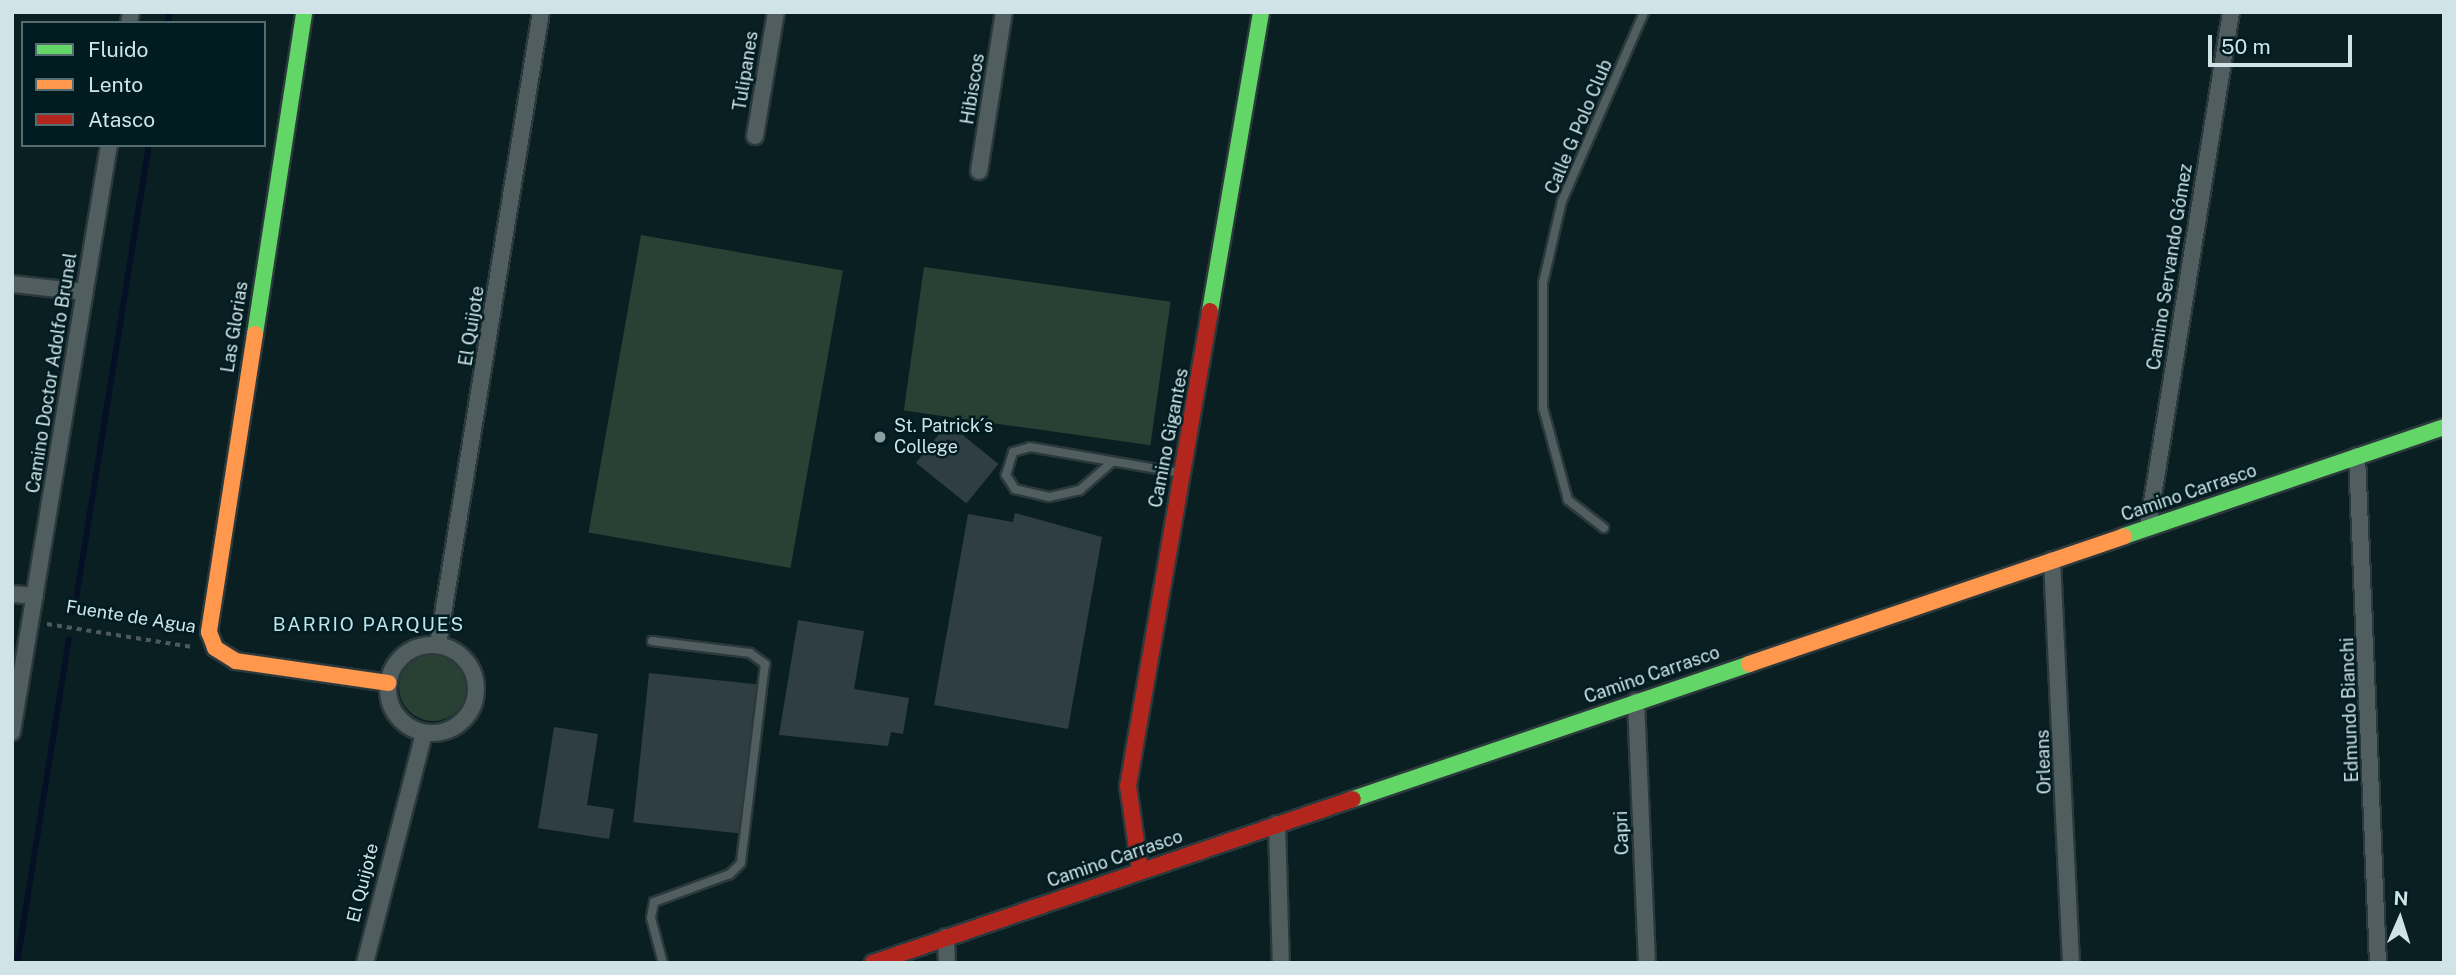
<!DOCTYPE html>
<html>
<head>
<meta charset="utf-8">
<style>
	body { margin:0 }
	#map { position:relative; width:2456px; height:975px; overflow:hidden; background:#0a1f22; font-family:"Public Sans",sans-serif }
	div>[style] { position:absolute }
	[style*='--x'] { left:calc(var(--x)*1px); top:calc(var(--y)*1px); width:calc(var(--w)*1px); rotate:calc(var(--a)*1deg) }
	.green>* { inset:0; background:#294135; transform-origin:0 0 }
	.round { border-radius:50% }
	.stream>* { height:6px; margin:-3px; padding:0 3px; transform-origin:3px; border-radius:3px; background:#051025 }
	.building>* { inset:0; background:#2f3e42; transform-origin:0 0 }
	.path>* { height:3.5px; margin-top:-1.75px; transform-origin:0; background:repeating-linear-gradient(90deg,#4d5a5d 0 5px,transparent 0 10px) }
	.roads { filter:drop-shadow(2px 0 #2c393c) drop-shadow(-2px 0 #2c393c) drop-shadow(0 2px #2c393c) drop-shadow(0 -2px #2c393c) }
	.lane>* { height:8px; margin:-4px; padding:0 4px; transform-origin:4px; border-radius:4px; background:#505e60 }
	.street>* { height:16px; margin:-8px; padding:0 8px; transform-origin:8px; border-radius:8px; background:#505e60 }
	.street>.ring { margin:-8px; padding:0; box-sizing:content-box; background:none; border:16px solid #505e60; border-radius:50% }
	.fast>* { height:16px; margin:-8px; padding:0 8px; transform-origin:8px; border-radius:8px; background:#63d668 }
	.slow>* { height:16px; margin:-8px; padding:0 8px; transform-origin:8px; border-radius:8px; background:#ff974d }
	.jam>* { height:16px; margin:-8px; padding:0 8px; transform-origin:8px; border-radius:8px; background:#b3261e }
	.dots>* { width:19px; height:19px; translate:-50% -50%; box-sizing:border-box; border:4px solid #011c21; border-radius:50% }
	span { translate:-50% -50%; white-space:nowrap; text-align:center; line-height:1.15; -webkit-text-stroke:5px #011c21; paint-order:stroke }
	.street-label { font-size:18px; color:#d0e4e7 }
	.poi-label { font-size:18px; color:#d0e4e7 }
	.left { translate:0 -50%; text-align:left }
	.neighbourhood-label { font-size:19px; color:#bde4ec; letter-spacing:2px }
	.frame { position:absolute; inset:0; border:14px solid #d0e4e7; pointer-events:none }
	.legend { position:absolute; left:21px; top:21px; width:245px; height:126px; box-sizing:border-box; background:#011c21; border:2px solid #546c70; margin:0; padding:9px 12px; list-style:none; font-size:21px; color:#d0e4e7 }
	.legend li { display:flex; align-items:center; gap:14px; height:35px }
	.legend b { width:35px; border:2px solid #546c70 }
	.north { position:absolute; left:2365px; top:884px; width:70px; height:70px; -webkit-text-stroke:5px #011c21; paint-order:stroke; rotate:3deg; font-size:19px; font-weight:700; line-height:28px; text-align:center; color:#d0e4e7 }
	.north::after { content:''; display:block; margin:auto; width:24px; height:32px; background:#d0e4e7; clip-path:polygon(50% 0,100% 100%,50% 72%,0 100%) }
	.scale { position:absolute; left:2208px; top:35px; width:144px; height:32px; box-sizing:border-box; border:4px solid #d0e4e7; border-top:0; padding-left:9px; font-size:21px; line-height:24px; white-space:nowrap; color:#d0e4e7; -webkit-text-stroke:5px #011c21; paint-order:stroke }
</style>
</head>
<body>
<div id="map">
	<div class="green">
		<i style="left:641px;top:235px;width:205px;height:302px;rotate:10deg"></i>
		<i style="left:924px;top:267px;width:249px;height:145px;rotate:8deg"></i>
		<i class="round" style="left:399px;top:653px;width:68px;height:68px"></i>
	</div>
	<div class="stream">
		<i style="--x:168;--y:23;--w:11;--a:-80"></i>
		<i style="--x:74;--y:612;--w:473;--a:-80.9"></i>
		<i style="--x:17;--y:963;--w:328;--a:-80.9"></i>
	</div>
	<div class="building">
		<i style="left:948px;top:423px;width:65px;height:51px;rotate:39deg"></i>
		<i style="clip-path:polygon(1015px 513px,1102px 537px,1068px 729px,934px 705px,968px 514px,1013px 522px)"></i>
		<i style="clip-path:polygon(798px 620px,864px 631px,854px 689px,909px 698px,903px 734px,891px 732px,888px 746px,779px 735px)"></i>
		<i style="left:649px;top:673px;width:108px;height:150px;rotate:6deg"></i>
		<i style="clip-path:polygon(554px 727px,598px 734px,587px 805px,614px 809px,609px 839px,538px 828px)"></i>
	</div>
	<div class="path">
		<i style="--x:47;--y:624;--w:147;--a:9"></i>
	</div>
	<div class="roads">
		<div class="lane">
			<i style="--x:1112;--y:462;--w:43;--a:138.8"></i>
			<i style="--x:1080;--y:490;--w:32;--a:167"></i>
			<i style="--x:1049;--y:497;--w:35;--a:-167"></i>
			<i style="--x:1015;--y:489;--w:17;--a:-123"></i>
			<i style="--x:1006;--y:475;--w:24;--a:-73"></i>
			<i style="--x:1013;--y:452;--w:18;--a:-16"></i>
			<i style="--x:1030;--y:447;--w:152;--a:9.8"></i>
			<i style="--x:1604;--y:528;--w:46;--a:-142.1"></i>
			<i style="--x:1568;--y:500;--w:95;--a:-105.2"></i>
			<i style="--x:1543;--y:408;--w:125;--a:-90"></i>
			<i style="--x:1543;--y:283;--w:84;--a:-77"></i>
			<i style="--x:1562;--y:201;--w:206;--a:-66.5"></i>
			<i style="--x:652;--y:641;--w:99;--a:7"></i>
			<i style="--x:750;--y:653;--w:19;--a:36"></i>
			<i style="--x:765;--y:664;--w:200;--a:96.9"></i>
			<i style="--x:741;--y:863;--w:16;--a:135"></i>
			<i style="--x:730;--y:874;--w:81;--a:159.8"></i>
			<i style="--x:654;--y:902;--w:16;--a:101"></i>
			<i style="--x:651;--y:918;--w:47;--a:75.1"></i>
		</div>
		<div class="street">
			<i style="--x:129;--y:23;--w:11;--a:-80"></i>
			<i style="--x:755;--y:136;--w:126;--a:-80.4"></i>
			<i style="--x:979;--y:171;--w:161;--a:-81.1"></i>
			<i style="--x:12;--y:284;--w:73;--a:6.3"></i>
			<i style="--x:2357;--y:456;--w:507;--a:87.63"></i>
			<i style="--x:2148;--y:527;--w:522;--a:-80.84"></i>
			<i style="--x:2052;--y:560;--w:403;--a:87.3"></i>
			<i style="--x:12;--y:594;--w:23;--a:5"></i>
			<i class="ring" style="left:388px;top:645px;width:72px;height:72px"></i>
			<i style="--x:438;--y:645;--w:641;--a:-80.76"></i>
			<i style="--x:1636;--y:701;--w:262;--a:87.6"></i>
			<i style="--x:12;--y:732;--w:595;--a:-80.62"></i>
			<i style="--x:1277;--y:824;--w:139;--a:88.4"></i>
			<i style="--x:946;--y:937;--w:26;--a:88"></i>
			<i style="--x:365;--y:963;--w:237;--a:-75.6"></i>
		</div>
		<div class="fast">
			<i style="--x:1210;--y:311;--w:303;--a:-80.3"></i>
			<i style="--x:255;--y:334;--w:326;--a:-81.3"></i>
			<i style="--x:2124;--y:536;--w:338;--a:-18.8"></i>
			<i style="--x:1353;--y:799;--w:418;--a:-18.8"></i>
		</div>
		<div class="slow">
			<i style="--x:255;--y:334;--w:302;--a:98.8"></i>
			<i style="--x:209;--y:632;--w:17;--a:69"></i>
			<i style="--x:215;--y:648;--w:25;--a:32"></i>
			<i style="--x:236;--y:661;--w:154;--a:8.2"></i>
			<i style="--x:1749;--y:664;--w:396;--a:-18.8"></i>
		</div>
		<div class="jam">
			<i style="--x:1140;--y:870;--w:85;--a:-98.1"></i>
			<i style="--x:1128;--y:786;--w:482;--a:-80.2"></i>
			<i style="--x:873;--y:963;--w:507;--a:-18.86"></i>
		</div>
	</div>
	<div class="dots">
		<i style="left:880px;top:437px;background:#8b9fa2"></i>
	</div>
	<div class="street-label">
		<span style="left:746px;top:71px;rotate:-81deg">Tulipanes</span>
		<span style="left:973px;top:89px;rotate:-81deg">Hibiscos</span>
		<span style="left:1579px;top:127px;rotate:-67deg">Calle G Polo Club</span>
		<span style="left:2170px;top:267px;rotate:-81deg">Camino Servando Gómez</span>
		<span style="left:472px;top:326px;rotate:-81deg">El Quijote</span>
		<span style="left:235px;top:327px;rotate:-81deg">Las Glorias</span>
		<span style="left:52px;top:373px;rotate:-81deg">Camino Doctor Adolfo Brunel</span>
		<span style="left:1169px;top:438px;rotate:-79deg">Camino Gigantes</span>
		<span style="left:2189px;top:493px;rotate:-19deg">Camino Carrasco</span>
		<span style="left:131px;top:617px;rotate:9deg">Fuente de Agua</span>
		<span style="left:1652px;top:675px;rotate:-19deg">Camino Carrasco</span>
		<span style="left:2350px;top:710px;rotate:-92deg">Edmundo Bianchi</span>
		<span style="left:2044px;top:762px;rotate:-92deg">Orleans</span>
		<span style="left:1622px;top:833px;rotate:-92deg">Capri</span>
		<span style="left:1115px;top:859px;rotate:-19deg">Camino Carrasco</span>
		<span style="left:363px;top:883px;rotate:-76deg">El Quijote</span>
	</div>
	<div class="poi-label">
		<span class="left" style="left:894px;top:437px">St. Patrick´s<br>College</span>
	</div>
	<div class="neighbourhood-label">
		<span style="left:369px;top:625px">BARRIO PARQUES</span>
	</div>
	<div class="frame"></div>
	<ul class="legend">
	<li><b style="height:9px;background:#63d668"></b>Fluido</li>
	<li><b style="height:9px;background:#ff974d"></b>Lento</li>
	<li><b style="height:9px;background:#b3261e"></b>Atasco</li>
	</ul>
	<div class="north">N</div>
	<div class="scale">50 m</div>
</div>
</body>
</html>
